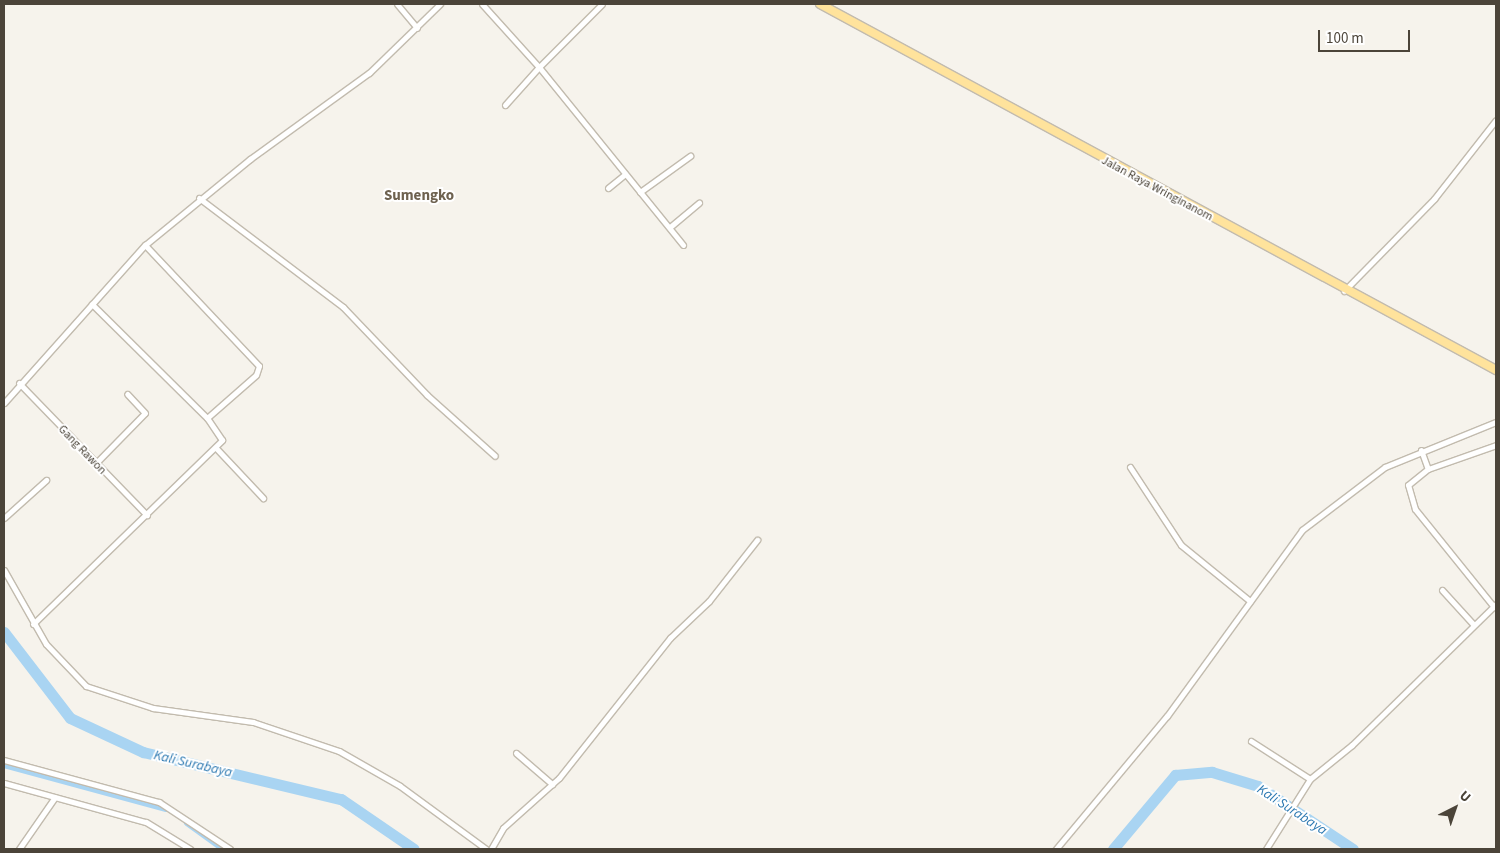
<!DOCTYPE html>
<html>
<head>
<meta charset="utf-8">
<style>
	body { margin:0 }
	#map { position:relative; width:1500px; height:853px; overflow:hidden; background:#f6f3ec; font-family:"Source Sans 3",sans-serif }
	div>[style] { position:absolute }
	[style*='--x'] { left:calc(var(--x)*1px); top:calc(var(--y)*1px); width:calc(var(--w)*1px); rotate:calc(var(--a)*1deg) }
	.canal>* { height:6px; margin:-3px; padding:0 3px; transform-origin:3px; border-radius:3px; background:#a9d4f2 }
	.river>* { height:11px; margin:-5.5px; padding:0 5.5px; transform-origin:5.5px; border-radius:5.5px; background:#a9d4f2 }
	.roads { filter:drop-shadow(1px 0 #c2bbae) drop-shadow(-1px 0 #c2bbae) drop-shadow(0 1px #c2bbae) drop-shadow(0 -1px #c2bbae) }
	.minor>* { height:5px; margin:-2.5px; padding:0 2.5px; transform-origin:2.5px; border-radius:2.5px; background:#fff }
	.primary>* { height:8px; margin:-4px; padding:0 4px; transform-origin:4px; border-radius:4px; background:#ffe39c }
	span { translate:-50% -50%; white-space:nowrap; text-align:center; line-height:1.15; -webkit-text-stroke:4px #fff; paint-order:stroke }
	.street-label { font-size:12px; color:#4b4439 }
	.water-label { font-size:14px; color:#2e7ab2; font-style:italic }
	.quarter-label { font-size:15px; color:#6e6250; font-weight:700 }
	.frame { position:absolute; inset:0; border:5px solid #4b4439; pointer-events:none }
	.north { position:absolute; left:1430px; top:783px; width:50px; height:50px; -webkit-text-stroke:4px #fff; paint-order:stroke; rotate:41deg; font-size:14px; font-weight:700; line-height:20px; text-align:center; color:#4b4439 }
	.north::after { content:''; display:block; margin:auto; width:18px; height:22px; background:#4b4439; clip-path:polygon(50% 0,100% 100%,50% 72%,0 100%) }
	.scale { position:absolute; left:1318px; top:30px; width:92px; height:22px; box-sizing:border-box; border:2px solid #4b4439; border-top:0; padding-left:6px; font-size:15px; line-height:18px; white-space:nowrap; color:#4b4439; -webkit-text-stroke:4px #fff; paint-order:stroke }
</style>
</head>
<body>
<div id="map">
	<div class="canal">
		<i style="--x:4;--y:765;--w:168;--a:15.2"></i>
		<i style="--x:187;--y:823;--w:44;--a:35.8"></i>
	</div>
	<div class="river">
		<i style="--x:4;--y:632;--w:108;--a:52.5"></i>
		<i style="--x:70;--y:718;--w:81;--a:25"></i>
		<i style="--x:143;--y:752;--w:204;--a:13.4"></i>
		<i style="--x:341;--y:799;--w:88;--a:34.4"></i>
		<i style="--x:1113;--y:849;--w:97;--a:-50"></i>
		<i style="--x:1175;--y:775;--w:37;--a:-5"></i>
		<i style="--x:1212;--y:772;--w:48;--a:16.9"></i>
		<i style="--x:1258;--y:786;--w:114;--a:33.6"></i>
	</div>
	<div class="roads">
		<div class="minor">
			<i style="--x:397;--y:4;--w:31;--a:50"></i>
			<i style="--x:482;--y:4;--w:85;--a:47.9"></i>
			<i style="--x:539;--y:67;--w:51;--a:131.8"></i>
			<i style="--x:602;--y:4;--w:89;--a:135"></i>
			<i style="--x:539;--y:67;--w:229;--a:51"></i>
			<i style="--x:608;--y:188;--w:22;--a:-39"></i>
			<i style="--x:640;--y:192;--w:62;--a:-35.8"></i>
			<i style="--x:199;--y:198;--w:181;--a:37.1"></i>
			<i style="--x:343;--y:307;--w:122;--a:46.3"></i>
			<i style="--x:427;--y:395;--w:91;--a:41.9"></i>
			<i style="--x:670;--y:227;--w:38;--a:-40"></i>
			<i style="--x:145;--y:245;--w:166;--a:46.7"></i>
			<i style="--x:259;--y:366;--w:9;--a:108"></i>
			<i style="--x:256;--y:375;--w:65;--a:138.7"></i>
			<i style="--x:1344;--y:291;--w:129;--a:-45.6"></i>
			<i style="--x:1434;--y:199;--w:100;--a:-51.9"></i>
			<i style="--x:19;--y:383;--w:184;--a:45.9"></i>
			<i style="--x:4;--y:403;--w:212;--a:-48.3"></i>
			<i style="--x:145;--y:245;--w:136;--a:-39.3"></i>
			<i style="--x:250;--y:159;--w:147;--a:-35.9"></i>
			<i style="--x:369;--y:73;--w:99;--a:-44.2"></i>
			<i style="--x:216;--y:448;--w:69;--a:46.8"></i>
			<i style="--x:1421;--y:450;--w:20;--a:70"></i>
			<i style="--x:95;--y:464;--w:71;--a:-45.6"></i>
			<i style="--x:145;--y:413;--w:26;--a:-133"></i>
			<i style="--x:1130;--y:467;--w:93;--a:56.8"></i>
			<i style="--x:1181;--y:545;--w:89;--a:39.1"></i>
			<i style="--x:4;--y:518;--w:57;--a:-42.1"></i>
			<i style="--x:4;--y:570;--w:85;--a:60.4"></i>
			<i style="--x:46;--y:644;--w:58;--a:46.4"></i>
			<i style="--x:86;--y:686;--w:71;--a:18.2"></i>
			<i style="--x:153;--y:708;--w:101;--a:8"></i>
			<i style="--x:253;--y:722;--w:91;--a:18.6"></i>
			<i style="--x:339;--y:751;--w:70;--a:29.8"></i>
			<i style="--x:400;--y:786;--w:107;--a:36.2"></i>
			<i style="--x:1442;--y:590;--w:47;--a:47.6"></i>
			<i style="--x:1494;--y:607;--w:126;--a:-128.9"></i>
			<i style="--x:1415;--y:509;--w:25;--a:-106"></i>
			<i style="--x:1408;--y:485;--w:26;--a:-39"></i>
			<i style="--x:1428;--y:469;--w:72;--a:-19.4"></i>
			<i style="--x:33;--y:624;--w:264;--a:-44.2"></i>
			<i style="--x:222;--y:440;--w:27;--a:-124"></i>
			<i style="--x:207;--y:418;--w:162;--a:-135.3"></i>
			<i style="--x:1251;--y:741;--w:70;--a:32.8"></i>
			<i style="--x:516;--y:753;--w:48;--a:40.7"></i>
			<i style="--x:4;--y:760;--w:161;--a:15.2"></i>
			<i style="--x:159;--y:802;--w:85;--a:33.5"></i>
			<i style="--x:4;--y:783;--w:147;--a:15.4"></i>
			<i style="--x:146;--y:822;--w:52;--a:31.5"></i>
			<i style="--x:19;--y:849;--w:63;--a:-55.3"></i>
			<i style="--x:491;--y:849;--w:24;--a:-60"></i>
			<i style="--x:503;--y:828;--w:75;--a:-41.8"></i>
			<i style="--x:559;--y:778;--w:179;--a:-51.6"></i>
			<i style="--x:670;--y:638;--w:54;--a:-43.5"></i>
			<i style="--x:709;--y:601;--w:78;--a:-51.8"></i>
			<i style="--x:1056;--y:849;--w:173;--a:-50.2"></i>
			<i style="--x:1167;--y:716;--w:230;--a:-54"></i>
			<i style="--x:1302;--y:530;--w:104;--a:-37.2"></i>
			<i style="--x:1385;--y:467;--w:120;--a:-22.1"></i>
			<i style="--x:1266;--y:849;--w:83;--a:-57.8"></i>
			<i style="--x:1310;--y:779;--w:54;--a:-39"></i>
			<i style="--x:1352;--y:745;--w:202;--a:-44.4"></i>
		</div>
		<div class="primary">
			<i style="--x:820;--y:4;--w:769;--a:28.43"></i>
		</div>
	</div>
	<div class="street-label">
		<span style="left:1157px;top:189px;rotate:28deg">Jalan Raya Wringinanom</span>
		<span style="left:82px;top:450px;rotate:46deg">Gang Rawon</span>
	</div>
	<div class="water-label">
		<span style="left:193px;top:764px;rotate:13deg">Kali Surabaya</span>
		<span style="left:1292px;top:810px;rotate:33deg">Kali Surabaya</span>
	</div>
	<div class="quarter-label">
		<span style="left:419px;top:196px">Sumengko</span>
	</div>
	<div class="frame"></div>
	<div class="north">U</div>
	<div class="scale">100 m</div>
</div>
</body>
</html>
